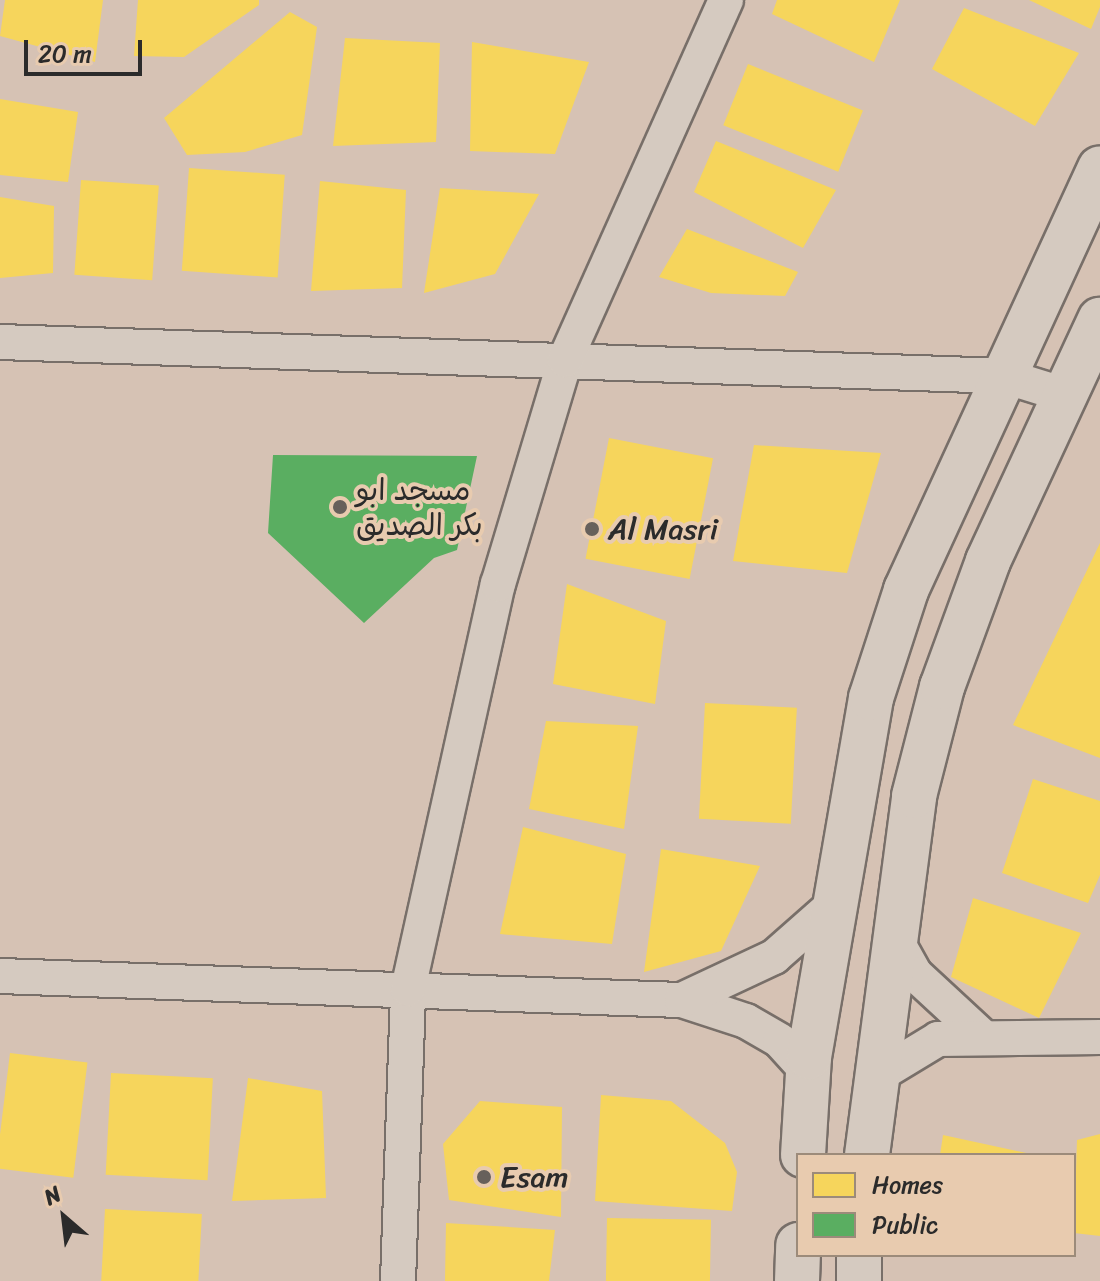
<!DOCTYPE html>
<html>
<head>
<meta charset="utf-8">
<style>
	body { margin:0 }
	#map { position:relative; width:1100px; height:1281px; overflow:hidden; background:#d6c2b4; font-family:Sriracha,"Playpen Sans Arabic",sans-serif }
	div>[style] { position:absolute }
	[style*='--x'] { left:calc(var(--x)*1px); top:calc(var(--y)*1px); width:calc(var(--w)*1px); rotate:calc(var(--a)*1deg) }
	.homes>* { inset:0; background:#f6d55c; transform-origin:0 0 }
	.public>* { inset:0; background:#5aae61 }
	.roads { filter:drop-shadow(2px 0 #786f69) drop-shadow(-2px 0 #786f69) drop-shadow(0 2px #786f69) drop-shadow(0 -2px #786f69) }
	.street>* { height:34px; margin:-17px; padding:0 17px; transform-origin:17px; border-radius:17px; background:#d5cac0 }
	.primary>* { height:44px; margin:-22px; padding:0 22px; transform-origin:22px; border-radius:22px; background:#d5cac0 }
	.dots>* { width:22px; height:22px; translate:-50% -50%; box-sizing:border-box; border:4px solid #e8cbaf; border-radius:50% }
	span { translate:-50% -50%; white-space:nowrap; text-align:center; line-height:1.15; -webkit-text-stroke:8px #e8cbaf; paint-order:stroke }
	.poi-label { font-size:30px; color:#2b2b2b }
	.left { translate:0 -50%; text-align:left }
	.legend { position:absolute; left:796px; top:1153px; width:280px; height:104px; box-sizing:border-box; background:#e8cbaf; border:2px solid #9c8b7a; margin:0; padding:10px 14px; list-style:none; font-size:24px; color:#2b2b2b }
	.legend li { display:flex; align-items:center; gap:16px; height:40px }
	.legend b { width:40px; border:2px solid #9c8b7a }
	.north { position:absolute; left:24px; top:1177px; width:80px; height:80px; -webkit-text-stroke:6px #e8cbaf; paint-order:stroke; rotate:332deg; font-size:22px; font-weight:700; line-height:32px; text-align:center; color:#2b2b2b }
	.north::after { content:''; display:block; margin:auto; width:28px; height:36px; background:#2b2b2b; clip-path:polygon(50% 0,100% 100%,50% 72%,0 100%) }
	.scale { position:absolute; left:24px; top:40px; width:118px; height:36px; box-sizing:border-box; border:4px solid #2b2b2b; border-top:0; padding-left:10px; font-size:24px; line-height:28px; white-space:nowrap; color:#2b2b2b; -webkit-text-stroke:6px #e8cbaf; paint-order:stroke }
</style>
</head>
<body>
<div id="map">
	<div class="homes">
		<i style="clip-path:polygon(5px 0,103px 0,95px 62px,0 36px)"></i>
		<i style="clip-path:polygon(138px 0,259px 0,259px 5px,184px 57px,134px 56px)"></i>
		<i style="clip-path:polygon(777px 0,900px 0,874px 62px,772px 14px)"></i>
		<i style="clip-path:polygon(1029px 0,1100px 0,1100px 7px,1091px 29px)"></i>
		<i style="clip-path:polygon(964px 8px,1079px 53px,1035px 126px,932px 69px)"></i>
		<i style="clip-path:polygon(290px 12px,317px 27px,302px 135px,245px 152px,187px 155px,164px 118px)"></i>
		<i style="clip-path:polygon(345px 38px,440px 43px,436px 142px,333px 146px)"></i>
		<i style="clip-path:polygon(472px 42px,589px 62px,555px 154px,470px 151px)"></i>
		<i style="left:748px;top:64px;width:124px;height:66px;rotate:22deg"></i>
		<i style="clip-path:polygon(0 99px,78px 112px,68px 182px,0 175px)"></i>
		<i style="clip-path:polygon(716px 141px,836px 190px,803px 248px,694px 192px)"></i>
		<i style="left:189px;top:168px;width:96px;height:103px;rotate:4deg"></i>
		<i style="left:81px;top:180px;width:78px;height:95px;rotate:4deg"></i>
		<i style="clip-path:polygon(320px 181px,406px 190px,402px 288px,311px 291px)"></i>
		<i style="clip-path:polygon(440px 188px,539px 194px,495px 274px,424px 293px)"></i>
		<i style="clip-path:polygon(0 197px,54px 206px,53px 273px,0 278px)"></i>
		<i style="clip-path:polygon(687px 229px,798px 272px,785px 296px,711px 293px,659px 277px)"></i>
		<i style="left:609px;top:438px;width:106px;height:123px;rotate:11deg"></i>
		<i style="clip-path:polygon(754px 445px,881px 453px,847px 573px,733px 561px)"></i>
		<i style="clip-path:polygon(1100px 543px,1100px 758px,1013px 725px)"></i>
		<i style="clip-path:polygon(567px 584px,666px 621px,655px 704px,553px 684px)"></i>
		<i style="left:705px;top:703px;width:92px;height:116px;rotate:3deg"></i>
		<i style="clip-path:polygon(546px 721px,638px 726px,624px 829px,529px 809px)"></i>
		<i style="clip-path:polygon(1033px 779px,1100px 801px,1100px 875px,1088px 903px,1002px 873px)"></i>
		<i style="clip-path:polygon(523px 827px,626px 854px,612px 944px,500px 934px)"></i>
		<i style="clip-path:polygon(661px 849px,760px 866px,721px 951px,644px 972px)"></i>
		<i style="clip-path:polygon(973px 898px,1081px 933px,1039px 1018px,951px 977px)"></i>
		<i style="left:10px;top:1053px;width:78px;height:116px;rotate:7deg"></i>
		<i style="left:111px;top:1073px;width:102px;height:102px;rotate:3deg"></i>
		<i style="clip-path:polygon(248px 1078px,322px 1091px,326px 1198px,232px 1201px)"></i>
		<i style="clip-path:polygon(601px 1095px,671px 1101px,725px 1143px,737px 1172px,732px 1211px,595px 1201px)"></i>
		<i style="clip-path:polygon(480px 1101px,562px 1107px,561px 1217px,449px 1200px,443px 1144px)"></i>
		<i style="clip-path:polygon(1100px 1134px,1100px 1236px,1074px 1233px,1077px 1140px)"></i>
		<i style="clip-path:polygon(943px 1135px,1031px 1154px,1031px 1155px,940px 1155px)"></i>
		<i style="left:105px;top:1209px;width:97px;height:72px;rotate:3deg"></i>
		<i style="left:607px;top:1218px;width:104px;height:63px;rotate:1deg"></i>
		<i style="clip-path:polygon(446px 1223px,555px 1230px,549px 1281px,445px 1281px)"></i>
	</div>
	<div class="public">
		<i style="clip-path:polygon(273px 455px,477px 456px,457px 550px,434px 558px,364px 623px,268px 533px)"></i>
	</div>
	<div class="roads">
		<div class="street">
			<i style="--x:0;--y:342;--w:1005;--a:1.94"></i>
			<i style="--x:1004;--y:376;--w:64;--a:17.3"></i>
			<i style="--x:895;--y:938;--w:41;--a:60.9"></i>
			<i style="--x:915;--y:974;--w:91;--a:42.8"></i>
			<i style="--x:0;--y:976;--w:682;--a:2.02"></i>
			<i style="--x:682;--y:1000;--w:67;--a:18.2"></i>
			<i style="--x:746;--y:1021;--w:39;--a:30"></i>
			<i style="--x:780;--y:1041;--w:42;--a:47.9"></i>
			<i style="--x:682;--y:1000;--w:102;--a:-25.1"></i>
			<i style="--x:774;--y:957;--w:79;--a:-41.4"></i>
			<i style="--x:877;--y:1076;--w:71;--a:-31.2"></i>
			<i style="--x:938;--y:1039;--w:162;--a:-0.7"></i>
			<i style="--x:398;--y:1281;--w:292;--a:-88"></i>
			<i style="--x:408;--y:989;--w:415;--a:-77.5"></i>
			<i style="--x:498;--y:584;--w:234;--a:-73.3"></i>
			<i style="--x:565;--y:360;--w:394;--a:-65.9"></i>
		</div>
		<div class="primary">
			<i style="--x:803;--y:1155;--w:98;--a:-86.5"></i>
			<i style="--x:809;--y:1057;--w:364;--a:-80.2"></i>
			<i style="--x:871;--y:698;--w:114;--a:-72"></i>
			<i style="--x:906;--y:590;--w:464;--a:-65.3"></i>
			<i style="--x:867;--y:1155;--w:362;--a:-82.5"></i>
			<i style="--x:914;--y:796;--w:113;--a:-75.6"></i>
			<i style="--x:942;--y:687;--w:134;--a:-69.9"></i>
			<i style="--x:988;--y:561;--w:266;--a:-65.1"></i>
			<i style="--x:797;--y:1281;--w:36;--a:-88"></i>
			<i style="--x:859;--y:1281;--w:26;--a:-90"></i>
		</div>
	</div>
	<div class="dots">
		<i style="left:340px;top:507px;background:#67605b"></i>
		<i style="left:592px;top:529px;background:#67605b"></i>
		<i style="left:484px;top:1177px;background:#67605b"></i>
	</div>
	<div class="poi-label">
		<span class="left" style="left:356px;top:507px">مسجد ابو<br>بكر الصديق</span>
		<span class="left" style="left:608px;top:529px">Al Masri</span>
		<span class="left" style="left:500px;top:1177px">Esam</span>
	</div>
	<ul class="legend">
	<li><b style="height:22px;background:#f6d55c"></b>Homes</li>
	<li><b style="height:22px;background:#5aae61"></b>Public</li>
	</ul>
	<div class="north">N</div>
	<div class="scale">20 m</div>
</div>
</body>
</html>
